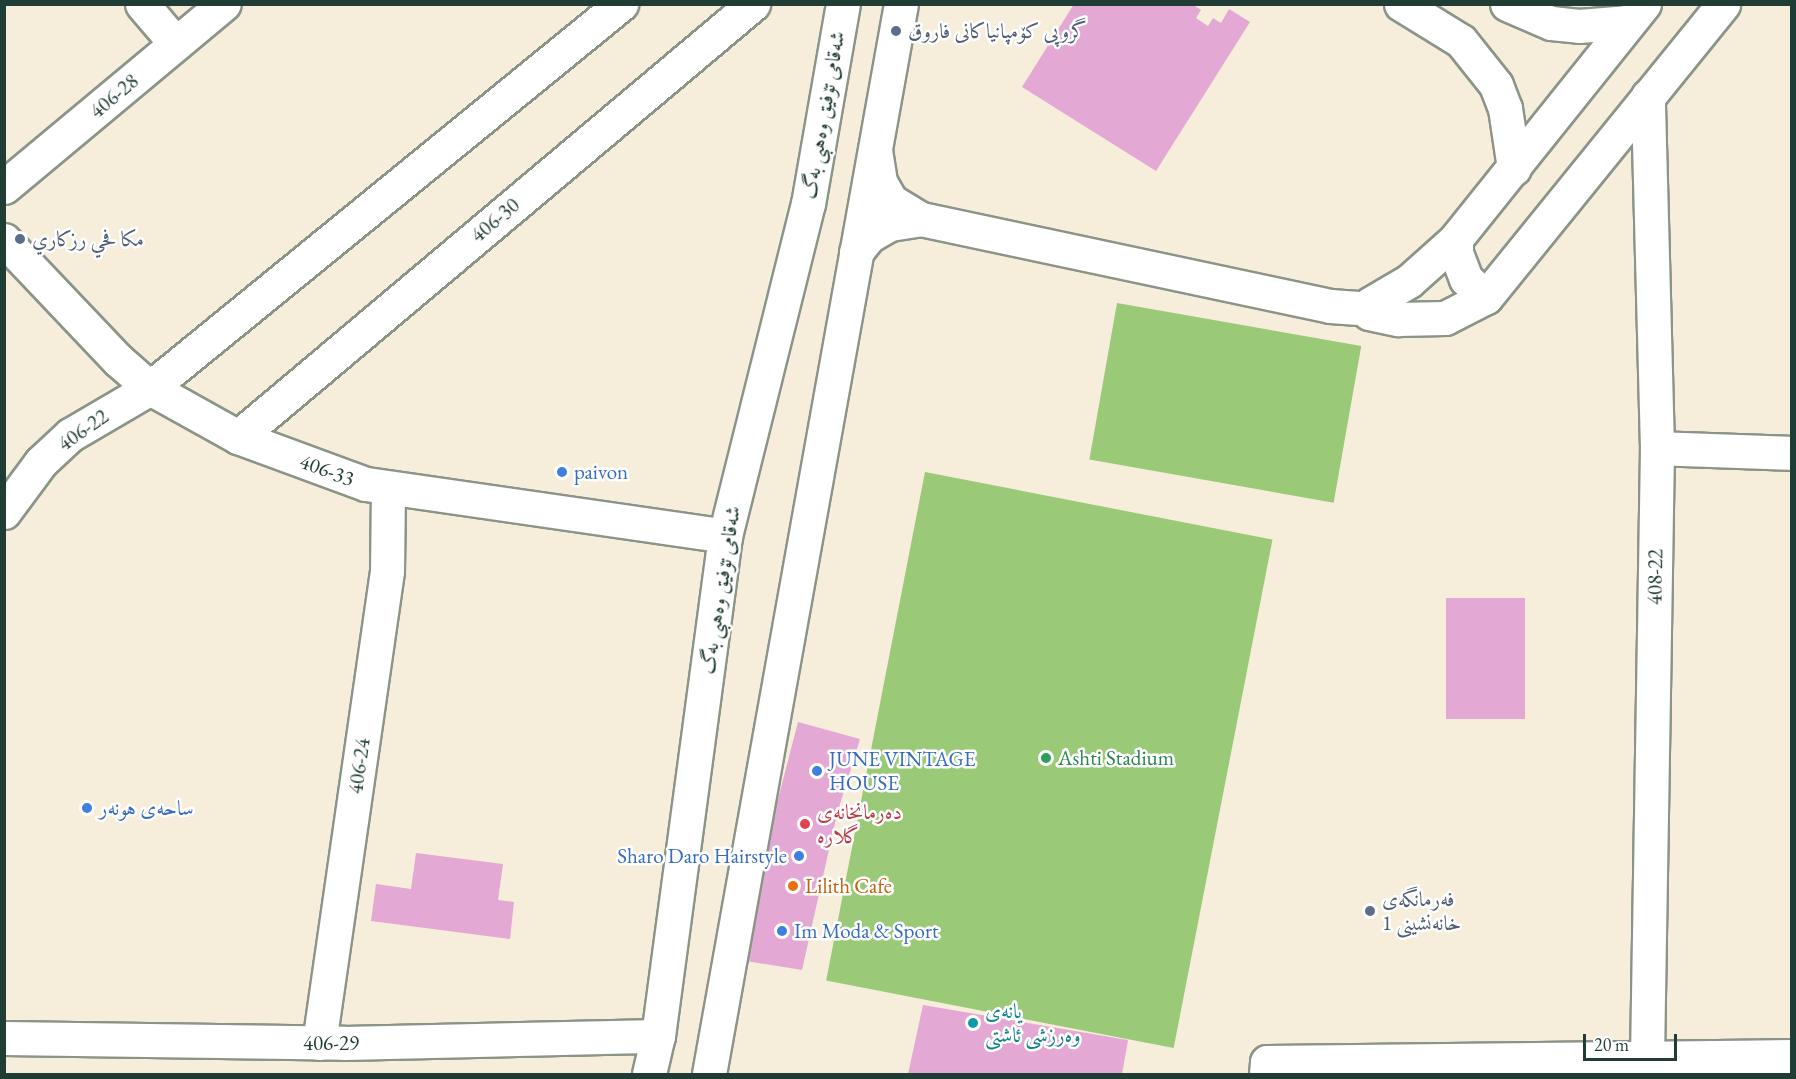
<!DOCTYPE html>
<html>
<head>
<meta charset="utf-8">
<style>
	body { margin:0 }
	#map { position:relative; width:1796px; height:1079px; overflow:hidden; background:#f6eddb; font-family:"EB Garamond",Amiri,serif }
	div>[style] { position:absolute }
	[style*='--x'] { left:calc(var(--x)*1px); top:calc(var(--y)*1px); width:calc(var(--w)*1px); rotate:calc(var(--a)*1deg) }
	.green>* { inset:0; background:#9ac978; transform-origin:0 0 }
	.building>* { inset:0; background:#e4a8d4; transform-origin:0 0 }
	.roads { filter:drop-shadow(2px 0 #8a9588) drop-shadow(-2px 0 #8a9588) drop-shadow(0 2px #8a9588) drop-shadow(0 -2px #8a9588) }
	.minor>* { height:33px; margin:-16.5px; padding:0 16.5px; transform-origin:16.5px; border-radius:16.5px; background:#fff }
	.tertiary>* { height:33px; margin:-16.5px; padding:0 16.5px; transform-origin:16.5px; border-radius:16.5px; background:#fff }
	.dots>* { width:16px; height:16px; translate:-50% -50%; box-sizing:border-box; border:3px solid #fff; border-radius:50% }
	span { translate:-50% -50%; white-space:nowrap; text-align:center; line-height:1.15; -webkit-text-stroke:5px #fff; paint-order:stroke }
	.service-label { font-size:21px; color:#4e5e75 }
	.left { translate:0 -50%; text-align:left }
	.street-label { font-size:21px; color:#1f3d34 }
	.shop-label { font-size:21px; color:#366cbe }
	.right { translate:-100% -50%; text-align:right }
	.leisure-label { font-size:21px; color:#27864d }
	.health-label { font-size:21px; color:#be3a42 }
	.food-label { font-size:21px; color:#c56008 }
	.culture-label { font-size:21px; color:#0d838f }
	.frame { position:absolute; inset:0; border:6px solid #1f3d34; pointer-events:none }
	.scale { position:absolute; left:1583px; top:1034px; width:94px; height:27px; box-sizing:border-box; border:3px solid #1f3d34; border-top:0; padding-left:8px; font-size:18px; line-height:21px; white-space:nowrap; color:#1f3d34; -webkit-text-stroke:4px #fff; paint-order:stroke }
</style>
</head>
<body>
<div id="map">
	<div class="green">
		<i style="left:1117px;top:303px;width:248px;height:159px;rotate:10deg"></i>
		<i style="left:925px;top:472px;width:354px;height:518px;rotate:11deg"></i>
	</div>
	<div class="building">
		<i style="clip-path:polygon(1074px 4px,1192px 4px,1201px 10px,1196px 18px,1208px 26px,1213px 18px,1221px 23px,1229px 9px,1250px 22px,1156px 171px,1022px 87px)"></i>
		<i style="left:1446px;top:598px;width:79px;height:121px"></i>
		<i style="clip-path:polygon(798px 722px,860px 739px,837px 814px,802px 970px,746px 961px,777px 803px)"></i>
		<i style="clip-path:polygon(416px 853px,503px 864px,498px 900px,514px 902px,510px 939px,371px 921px,376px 884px,411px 889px)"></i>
		<i style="clip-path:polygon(923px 1005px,1128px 1040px,1122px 1074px,908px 1074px)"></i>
	</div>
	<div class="roads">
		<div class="minor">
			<i style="--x:142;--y:4;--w:52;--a:49.6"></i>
			<i style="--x:1401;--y:4;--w:70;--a:31.7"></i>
			<i style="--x:1461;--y:41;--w:56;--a:51.5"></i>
			<i style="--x:1496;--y:85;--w:25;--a:69"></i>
			<i style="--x:1505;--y:108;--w:61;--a:81.5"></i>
			<i style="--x:1507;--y:4;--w:48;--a:23.4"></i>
			<i style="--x:1551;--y:23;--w:28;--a:6"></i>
			<i style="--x:1579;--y:26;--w:50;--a:-4.6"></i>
			<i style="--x:1644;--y:4;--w:301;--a:128.7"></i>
			<i style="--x:1456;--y:239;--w:63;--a:138.2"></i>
			<i style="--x:1409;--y:281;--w:45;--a:149.5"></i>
			<i style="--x:1370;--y:304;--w:9;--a:96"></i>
			<i style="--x:1369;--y:313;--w:30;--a:12"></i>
			<i style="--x:1398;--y:319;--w:47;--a:-1.2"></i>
			<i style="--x:1445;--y:318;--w:46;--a:-27.1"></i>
			<i style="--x:1486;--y:297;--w:377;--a:-51"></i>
			<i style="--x:875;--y:150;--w:32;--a:81"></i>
			<i style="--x:880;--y:182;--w:22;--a:60"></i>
			<i style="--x:891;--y:201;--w:35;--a:31"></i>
			<i style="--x:4;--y:187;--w:286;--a:-39.8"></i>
			<i style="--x:1456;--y:239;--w:14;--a:90"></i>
			<i style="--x:1456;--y:253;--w:28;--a:69"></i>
			<i style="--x:1466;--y:279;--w:27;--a:42"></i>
			<i style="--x:4;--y:240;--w:166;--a:46.5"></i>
			<i style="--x:118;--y:360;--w:43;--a:41.2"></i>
			<i style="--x:150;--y:388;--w:101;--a:29.1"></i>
			<i style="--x:238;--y:437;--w:136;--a:20.2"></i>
			<i style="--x:366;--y:484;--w:363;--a:8.2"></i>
			<i style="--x:856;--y:252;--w:21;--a:-51"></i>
			<i style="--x:869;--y:236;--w:24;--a:-30"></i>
			<i style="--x:890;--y:224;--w:31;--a:-9"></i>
			<i style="--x:921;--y:219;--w:418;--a:12"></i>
			<i style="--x:1330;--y:306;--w:39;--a:4"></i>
			<i style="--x:238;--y:437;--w:673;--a:-40.06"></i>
			<i style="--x:1657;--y:448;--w:135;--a:2.1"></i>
			<i style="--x:4;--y:512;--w:62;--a:-53.5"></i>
			<i style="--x:41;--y:462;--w:40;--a:-43"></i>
			<i style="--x:70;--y:435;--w:93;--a:-30.4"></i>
			<i style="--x:150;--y:388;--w:608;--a:-39.19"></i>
			<i style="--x:4;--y:1038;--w:340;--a:0.8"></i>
			<i style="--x:344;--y:1043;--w:314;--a:-1.3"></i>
			<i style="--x:319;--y:1043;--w:477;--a:-81.8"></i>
			<i style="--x:387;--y:571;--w:83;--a:-89.3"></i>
			<i style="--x:1647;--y:1058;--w:610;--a:-89.06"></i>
			<i style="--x:1657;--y:448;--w:352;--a:-91.5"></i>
			<i style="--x:1266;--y:1074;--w:12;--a:-85"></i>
			<i style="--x:1267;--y:1062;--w:525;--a:-0.65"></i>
		</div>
		<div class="tertiary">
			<i style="--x:649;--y:1074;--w:39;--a:-77"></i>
			<i style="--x:658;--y:1036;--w:504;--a:-82.37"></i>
			<i style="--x:725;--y:536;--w:342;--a:-76"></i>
			<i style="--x:808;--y:204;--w:203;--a:-80.1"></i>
			<i style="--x:709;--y:1074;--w:1087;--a:-79.83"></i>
		</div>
	</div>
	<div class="dots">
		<i style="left:896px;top:31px;background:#5c6f8a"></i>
		<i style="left:20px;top:239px;background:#5c6f8a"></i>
		<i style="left:562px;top:472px;background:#3f7fe0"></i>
		<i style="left:1046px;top:758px;background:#2e9e5b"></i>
		<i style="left:817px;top:771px;background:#3f7fe0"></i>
		<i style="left:87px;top:808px;background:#3f7fe0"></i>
		<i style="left:805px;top:824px;background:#e0444e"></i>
		<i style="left:799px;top:856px;background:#3f7fe0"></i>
		<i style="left:793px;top:886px;background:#e8710a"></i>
		<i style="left:1370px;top:911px;background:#5c6f8a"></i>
		<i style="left:782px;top:931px;background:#3f7fe0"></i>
		<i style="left:973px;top:1023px;background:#0f9aa8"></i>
	</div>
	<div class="service-label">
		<span class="left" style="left:908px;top:31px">گروپی کۆمپانیاکانی فاروق</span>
		<span class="left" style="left:32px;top:239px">مكا فحي رزكاري</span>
		<span class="left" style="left:1382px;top:911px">فەرمانگەی<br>خانەنشینی 1</span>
	</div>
	<div class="street-label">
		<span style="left:114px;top:96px;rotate:-40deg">406-28</span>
		<span style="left:823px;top:115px;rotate:-80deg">شەقامی تۆفیق وەهبی بەگ</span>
		<span style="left:495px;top:220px;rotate:-40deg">406-30</span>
		<span style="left:83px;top:430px;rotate:-35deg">406-22</span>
		<span style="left:327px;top:470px;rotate:20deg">406-33</span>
		<span style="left:1655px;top:577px;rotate:-89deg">408-22</span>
		<span style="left:720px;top:590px;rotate:-81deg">شەقامی تۆفیق وەهبی بەگ</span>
		<span style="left:359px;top:766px;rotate:-82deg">406-24</span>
		<span style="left:331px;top:1043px">406-29</span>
	</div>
	<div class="shop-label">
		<span class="left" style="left:574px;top:472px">paivon</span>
		<span class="left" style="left:829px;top:771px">JUNE VINTAGE<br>HOUSE</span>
		<span class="left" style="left:99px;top:808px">ساحەی هونەر</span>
		<span class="right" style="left:787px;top:856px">Sharo Daro Hairstyle</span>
		<span class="left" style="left:794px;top:931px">Im Moda &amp; Sport</span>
	</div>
	<div class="leisure-label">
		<span class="left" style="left:1058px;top:758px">Ashti Stadium</span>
	</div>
	<div class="health-label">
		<span class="left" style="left:817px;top:824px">دەرمانخانەی<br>گلارە</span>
	</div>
	<div class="food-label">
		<span class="left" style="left:805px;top:886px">Lilith Cafe</span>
	</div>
	<div class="culture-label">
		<span class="left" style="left:985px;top:1023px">یانەی<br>وەرزشی ئاشتی</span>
	</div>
	<div class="frame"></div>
	<div class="scale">20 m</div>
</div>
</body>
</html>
